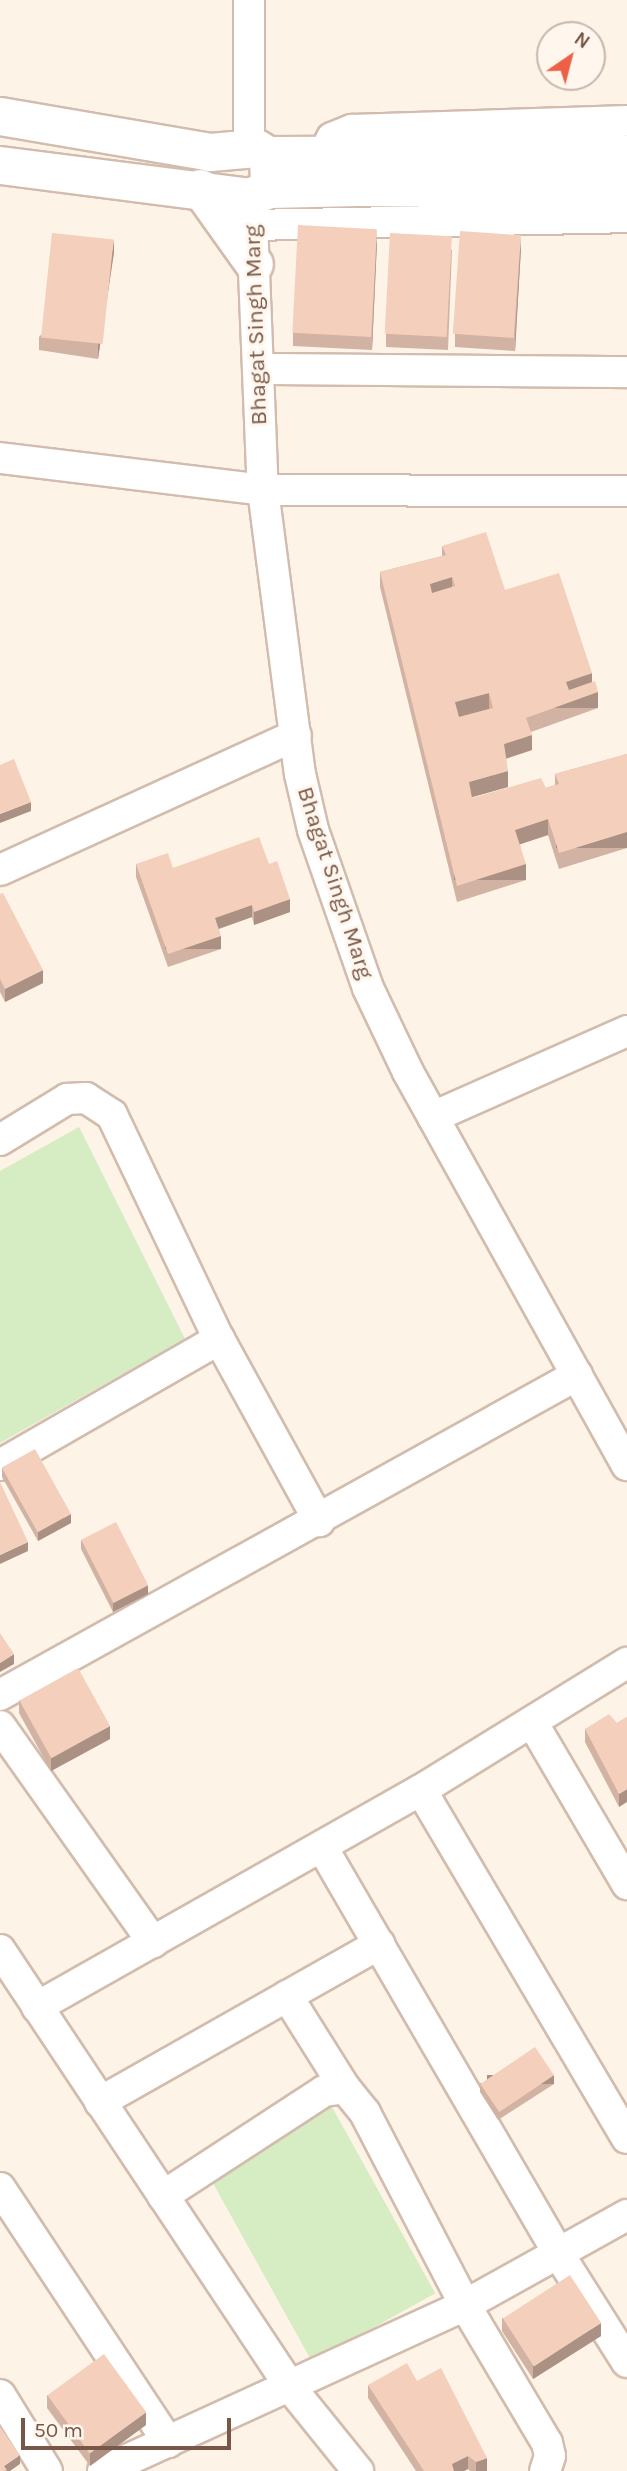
<!DOCTYPE html>
<html>
<head>
<meta charset="utf-8">
<style>
	body { margin:0 }
	#map { position:relative; width:627px; height:2471px; overflow:hidden; background:#fdf3e6; font-family:Karla,sans-serif }
	div>[style] { position:absolute }
	[style*='--x'] { left:calc(var(--x)*1px); top:calc(var(--y)*1px); width:calc(var(--w)*1px); rotate:calc(var(--a)*1deg) }
	.green>* { inset:0; background:#d6ecc3; transform-origin:0 0 }
	.roads { filter:drop-shadow(2px 0 #d2bcad) drop-shadow(-2px 0 #d2bcad) drop-shadow(0 2px #d2bcad) drop-shadow(0 -2px #d2bcad) }
	.minor>* { height:30px; margin:-15px; padding:0 15px; transform-origin:15px; border-radius:15px; background:#fff }
	.tertiary>* { height:37px; margin:-18.5px; padding:0 18.5px; transform-origin:18.5px; border-radius:18.5px; background:#fff }
	.wall>* { inset:0; background:#d2b2a2 }
	.shaded-wall>* { inset:0; background:#ab9184; transform-origin:0 0 }
	.building>* { inset:0; background:#f4cfbc; transform-origin:0 0 }
	span { translate:-50% -50%; white-space:nowrap; text-align:center; line-height:1.15; -webkit-text-stroke:6px #fff7ed; paint-order:stroke }
	.street-label { font-size:23px; color:#785749 }
	.north { position:absolute; left:536px; top:21px; width:70px; height:70px; box-sizing:border-box; background:#fff7ed; border:2px solid #c9b7ab; border-radius:50%; rotate:35deg; font-size:19px; font-weight:700; line-height:28px; text-align:center; color:#785749 }
	.north::after { content:''; display:block; margin:auto; width:24px; height:32px; background:#ed6045; clip-path:polygon(50% 0,100% 100%,50% 72%,0 100%) }
	.scale { position:absolute; left:21px; top:2418px; width:210px; height:32px; box-sizing:border-box; border:4px solid #785749; border-top:0; padding-left:9px; font-size:21px; line-height:24px; white-space:nowrap; color:#785749; -webkit-text-stroke:5px #fff7ed; paint-order:stroke }
</style>
</head>
<body>
<div id="map">
	<div class="green">
		<i style="clip-path:polygon(79px 1127px,185px 1339px,0 1443px,0 1171px)"></i>
		<i style="left:332px;top:2107px;width:213px;height:141px;rotate:61deg"></i>
	</div>
	<div class="roads">
		<div class="minor">
			<i style="--x:249;--y:146;--w:146;--a:-90"></i>
			<i style="--x:324;--y:153;--w:17;--a:-62"></i>
			<i style="--x:332;--y:138;--w:22;--a:-22"></i>
			<i style="--x:352;--y:130;--w:275;--a:-1.9"></i>
			<i style="--x:251;--y:197;--w:293;--a:87.7"></i>
			<i style="--x:263;--y:490;--w:286;--a:82.6"></i>
			<i style="--x:300;--y:774;--w:57;--a:76.9"></i>
			<i style="--x:313;--y:830;--w:167;--a:70.8"></i>
			<i style="--x:368;--y:988;--w:93;--a:64.5"></i>
			<i style="--x:408;--y:1072;--w:450;--a:60.9"></i>
			<i style="--x:252;--y:225;--w:375;--a:-1.2"></i>
			<i style="--x:258;--y:369;--w:369;--a:0.5"></i>
			<i style="--x:0;--y:458;--w:265;--a:6.9"></i>
			<i style="--x:263;--y:490;--w:364;--a:0.2"></i>
			<i style="--x:0;--y:870;--w:325;--a:-24.5"></i>
			<i style="--x:433;--y:1117;--w:212;--a:-23.9"></i>
			<i style="--x:0;--y:1140;--w:79;--a:-31.5"></i>
			<i style="--x:67;--y:1099;--w:19;--a:-3"></i>
			<i style="--x:86;--y:1098;--w:31;--a:33"></i>
			<i style="--x:112;--y:1115;--w:248;--a:64.5"></i>
			<i style="--x:219;--y:1339;--w:208;--a:61.2"></i>
			<i style="--x:0;--y:1465;--w:253;--a:-29.9"></i>
			<i style="--x:0;--y:1695;--w:660;--a:-29.01"></i>
			<i style="--x:532;--y:1722;--w:188;--a:59.6"></i>
			<i style="--x:0;--y:1726;--w:265;--a:54.7"></i>
			<i style="--x:421;--y:1790;--w:404;--a:59.4"></i>
			<i style="--x:322;--y:1847;--w:470;--a:59.8"></i>
			<i style="--x:558;--y:2253;--w:129;--a:57.7"></i>
			<i style="--x:0;--y:1950;--w:526;--a:56.4"></i>
			<i style="--x:291;--y:2388;--w:107;--a:51.1"></i>
			<i style="--x:287;--y:1996;--w:109;--a:57.8"></i>
			<i style="--x:37;--y:2007;--w:441;--a:-29.5"></i>
			<i style="--x:421;--y:1790;--w:242;--a:-31.7"></i>
			<i style="--x:100;--y:2102;--w:321;--a:-29.5"></i>
			<i style="--x:0;--y:2188;--w:305;--a:56.5"></i>
			<i style="--x:163;--y:2196;--w:192;--a:-33.1"></i>
			<i style="--x:324;--y:2091;--w:21;--a:-8"></i>
			<i style="--x:345;--y:2088;--w:32;--a:51"></i>
			<i style="--x:365;--y:2113;--w:216;--a:62.5"></i>
			<i style="--x:465;--y:2305;--w:161;--a:59.3"></i>
			<i style="--x:547;--y:2443;--w:13;--a:77"></i>
			<i style="--x:550;--y:2456;--w:16;--a:108"></i>
			<i style="--x:0;--y:2395;--w:89;--a:58.3"></i>
			<i style="--x:103;--y:2471;--w:398;--a:-24.6"></i>
			<i style="--x:465;--y:2305;--w:185;--a:-29.1"></i>
		</div>
		<div class="tertiary">
			<i style="--x:0;--y:116;--w:213;--a:9.7"></i>
			<i style="--x:210;--y:152;--w:46;--a:-5"></i>
			<i style="--x:256;--y:148;--w:14;--a:30"></i>
			<i style="--x:268;--y:155;--w:23;--a:88"></i>
			<i style="--x:268;--y:155;--w:359;--a:-0.2"></i>
			<i style="--x:0;--y:165;--w:251;--a:7.3"></i>
			<i style="--x:249;--y:197;--w:22;--a:-22"></i>
			<i style="--x:269;--y:189;--w:89;--a:-1.3"></i>
			<i style="--x:358;--y:187;--w:269;--a:0.6"></i>
			<i style="--x:200;--y:188;--w:93;--a:54.6"></i>
		</div>
	</div>
	<div class="wall">
		<i style="clip-path:polygon(377px 242px,372px 350px,293px 346px,293px 333px)"></i>
		<i style="clip-path:polygon(521px 248px,515px 351px,455px 347px,455px 334px)"></i>
		<i style="clip-path:polygon(452px 249px,448px 350px,386px 347px,386px 334px)"></i>
		<i style="clip-path:polygon(114px 252px,98px 359px,39px 350px,39px 337px)"></i>
		<i style="clip-path:polygon(442px 546px,505px 590px,592px 682px,598px 708px,531px 732px,532px 750px,506px 759px,508px 787px,472px 797px,472px 798px,546px 788px,555px 785px,555px 774px,627px 754px,627px 848px,559px 869px,548px 835px,520px 844px,526px 880px,457px 902px,380px 587px,380px 572px,442px 556px)"></i>
		<i style="clip-path:polygon(136px 864px,173px 868px,269px 864px,290px 912px,254px 925px,252px 917px,219px 929px,221px 949px,168px 967px,136px 877px)"></i>
		<i style="clip-path:polygon(0 894px,43px 983px,5px 1002px,0 992px)"></i>
		<i style="clip-path:polygon(2px 1467px,71px 1523px,38px 1541px,2px 1477px)"></i>
		<i style="clip-path:polygon(81px 1540px,148px 1594px,113px 1612px,81px 1549px)"></i>
		<i style="clip-path:polygon(19px 1700px,110px 1739px,51px 1771px,19px 1713px)"></i>
		<i style="clip-path:polygon(627px 1717px,619px 1807px,585px 1742px,585px 1729px,617px 1723px)"></i>
		<i style="clip-path:polygon(480px 2083px,554px 2084px,498px 2120px,480px 2092px)"></i>
		<i style="clip-path:polygon(502px 2318px,601px 2336px,533px 2379px,502px 2331px)"></i>
		<i style="clip-path:polygon(417px 2381px,487px 2471px,470px 2471px,468px 2469px,464px 2471px,416px 2471px,368px 2398px,368px 2385px)"></i>
		<i style="clip-path:polygon(47px 2395px,146px 2425px,90px 2466px,47px 2408px)"></i>
	</div>
	<div class="shaded-wall">
		<i style="clip-path:polygon(377px 229px,377px 242px,372px 350px,372px 337px)"></i>
		<i style="clip-path:polygon(521px 235px,521px 248px,515px 351px,515px 338px)"></i>
		<i style="clip-path:polygon(114px 239px,114px 252px,98px 359px,98px 346px)"></i>
		<i style="clip-path:polygon(452px 577px,452px 592px,430px 599px,430px 584px)"></i>
		<i style="clip-path:polygon(592px 673px,592px 689px,566px 698px,566px 682px)"></i>
		<i style="left:598px;top:692px;width:16px;height:77px;rotate:90deg"></i>
		<i style="clip-path:polygon(489px 693px,489px 709px,455px 718px,455px 702px)"></i>
		<i style="clip-path:polygon(532px 735px,532px 750px,504px 759px,504px 744px)"></i>
		<i style="clip-path:polygon(508px 771px,508px 787px,469px 798px,469px 782px)"></i>
		<i style="clip-path:polygon(31px 802px,31px 811px,0 823px,0 814px)"></i>
		<i style="clip-path:polygon(548px 819px,548px 835px,515px 846px,515px 830px)"></i>
		<i style="left:627px;top:832px;width:16px;height:71px;rotate:90deg"></i>
		<i style="left:526px;top:864px;width:16px;height:72px;rotate:90deg"></i>
		<i style="clip-path:polygon(290px 899px,290px 912px,254px 925px,254px 912px)"></i>
		<i style="clip-path:polygon(252px 905px,252px 917px,215px 930px,215px 918px)"></i>
		<i style="left:221px;top:936px;width:13px;height:56px;rotate:90deg"></i>
		<i style="clip-path:polygon(43px 970px,43px 983px,5px 1002px,5px 989px)"></i>
		<i style="clip-path:polygon(71px 1514px,71px 1523px,38px 1541px,38px 1532px)"></i>
		<i style="clip-path:polygon(28px 1542px,28px 1551px,0 1564px,0 1555px)"></i>
		<i style="clip-path:polygon(148px 1585px,148px 1594px,113px 1612px,113px 1603px)"></i>
		<i style="clip-path:polygon(14px 1654px,14px 1664px,0 1672px,0 1663px)"></i>
		<i style="clip-path:polygon(110px 1726px,110px 1739px,51px 1771px,51px 1758px)"></i>
		<i style="clip-path:polygon(627px 1789px,627px 1802px,619px 1807px,619px 1794px)"></i>
		<i style="left:554px;top:2075px;width:9px;height:67px;rotate:90deg"></i>
		<i style="clip-path:polygon(601px 2323px,601px 2336px,533px 2379px,533px 2366px)"></i>
		<i style="clip-path:polygon(146px 2412px,146px 2425px,90px 2466px,90px 2453px)"></i>
		<i style="clip-path:polygon(20px 2455px,20px 2464px,10px 2471px,4px 2471px,4px 2466px)"></i>
		<i style="clip-path:polygon(468px 2456px,468px 2469px,464px 2471px,452px 2471px,452px 2464px)"></i>
		<i style="clip-path:polygon(487px 2458px,487px 2471px,476px 2471px,476px 2462px)"></i>
	</div>
	<div class="building">
		<i style="left:298px;top:225px;width:79px;height:108px;rotate:3deg"></i>
		<i style="left:460px;top:231px;width:61px;height:103px;rotate:4deg"></i>
		<i style="left:52px;top:233px;width:62px;height:105px;rotate:6deg"></i>
		<i style="left:390px;top:233px;width:62px;height:101px;rotate:3deg"></i>
		<i style="clip-path:polygon(evenodd,486px 532px,505px 590px,559px 573px,592px 673px,566px 682px,569px 690px,595px 681px,598px 692px,526px 718px,532px 735px,504px 744px,508px 771px,469px 782px,472px 798px,541px 778px,546px 788px,559px 784px,555px 774px,627px 754px,627px 832px,559px 853px,548px 819px,515px 830px,526px 864px,457px 886px,380px 572px,446px 555px,442px 546px,486px 532px,452px 577px,455px 586px,432px 593px,430px 584px,452px 577px,486px 532px,489px 693px,493px 708px,459px 717px,455px 702px,489px 693px)"></i>
		<i style="clip-path:polygon(14px 759px,31px 802px,0 814px,0 765px)"></i>
		<i style="clip-path:polygon(259px 837px,269px 864px,277px 861px,290px 899px,254px 912px,252px 905px,215px 918px,221px 936px,168px 954px,136px 864px,168px 853px,173px 868px)"></i>
		<i style="clip-path:polygon(3px 893px,43px 970px,5px 989px,0 979px,0 894px)"></i>
		<i style="left:35px;top:1449px;width:74px;height:38px;rotate:61deg"></i>
		<i style="clip-path:polygon(0 1482px,28px 1542px,0 1555px)"></i>
		<i style="left:116px;top:1522px;width:71px;height:39px;rotate:63deg"></i>
		<i style="clip-path:polygon(0 1633px,14px 1654px,0 1663px)"></i>
		<i style="left:78px;top:1668px;width:66px;height:67px;rotate:61deg"></i>
		<i style="clip-path:polygon(609px 1714px,617px 1723px,627px 1717px,627px 1789px,619px 1794px,585px 1729px)"></i>
		<i style="left:535px;top:2047px;width:34px;height:66px;rotate:56deg"></i>
		<i style="left:570px;top:2275px;width:57px;height:80px;rotate:57deg"></i>
		<i style="left:104px;top:2354px;width:72px;height:70px;rotate:54deg"></i>
		<i style="clip-path:polygon(407px 2363px,417px 2381px,441px 2368px,487px 2458px,476px 2462px,468px 2456px,452px 2464px,454px 2471px,424px 2471px,368px 2385px)"></i>
		<i style="clip-path:polygon(0 2427px,20px 2455px,4px 2466px,7px 2470px,5px 2471px,0 2471px)"></i>
	</div>
	<div class="street-label">
		<span style="left:256px;top:325px;rotate:-92deg">Bhagat Singh Marg</span>
		<span style="left:335px;top:883px;rotate:72deg">Bhagat Singh Marg</span>
	</div>
	<div class="north">N</div>
	<div class="scale">50 m</div>
</div>
</body>
</html>
